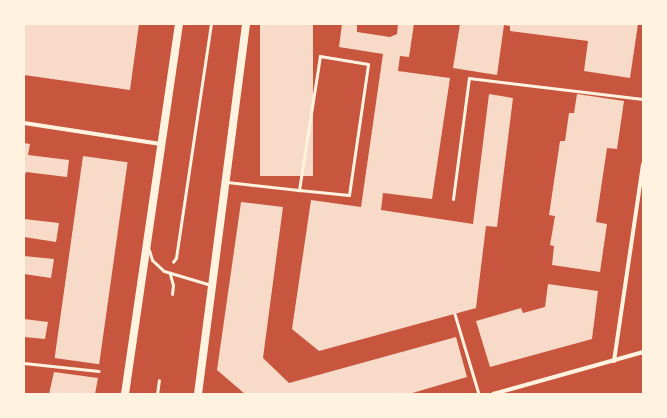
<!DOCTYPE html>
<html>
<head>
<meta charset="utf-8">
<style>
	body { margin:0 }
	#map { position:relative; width:667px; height:418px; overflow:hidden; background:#c8553d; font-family:Poppins,sans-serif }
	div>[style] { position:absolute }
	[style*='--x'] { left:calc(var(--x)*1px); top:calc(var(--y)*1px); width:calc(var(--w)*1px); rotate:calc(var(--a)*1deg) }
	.building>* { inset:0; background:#f7dbc8; transform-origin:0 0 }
	.path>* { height:2.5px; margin:-1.25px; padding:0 1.25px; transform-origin:1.25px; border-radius:1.25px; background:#fff3e0 }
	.service>* { height:3px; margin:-1.5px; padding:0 1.5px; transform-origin:1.5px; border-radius:1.5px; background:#fff3e0 }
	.minor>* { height:4px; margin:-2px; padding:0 2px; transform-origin:2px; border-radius:2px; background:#fff3e0 }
	.secondary>* { height:8px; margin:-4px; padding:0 4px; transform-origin:4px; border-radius:4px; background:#fff3e0 }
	span { translate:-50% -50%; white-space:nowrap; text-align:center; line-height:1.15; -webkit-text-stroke:4px #fff3e0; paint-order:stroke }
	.frame { position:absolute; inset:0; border:25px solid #fff3e0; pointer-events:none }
</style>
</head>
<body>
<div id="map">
	<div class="building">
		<i style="clip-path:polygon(24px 24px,139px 24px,130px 90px,24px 75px)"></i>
		<i style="left:260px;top:24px;width:53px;height:152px"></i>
		<i style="clip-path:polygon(342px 24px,357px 24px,357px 32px,390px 37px,397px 34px,398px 24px,414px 24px,409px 57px,400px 56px,398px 71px,450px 78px,432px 199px,383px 193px,381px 210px,473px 224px,489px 94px,513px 98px,497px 227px,486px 226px,476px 308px,319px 351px,292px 329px,311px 200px,361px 207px,383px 54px,339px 47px)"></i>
		<i style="clip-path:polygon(460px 24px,638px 24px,630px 78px,584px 71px,588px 41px,510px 31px,510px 26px,504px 25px,497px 75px,453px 68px)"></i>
		<i style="clip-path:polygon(577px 94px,624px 101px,617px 149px,607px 148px,596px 222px,607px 224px,600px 272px,552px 265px,554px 246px,550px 245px,555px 216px,549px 215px,560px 141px,565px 141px,569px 113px,574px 113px)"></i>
		<i style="clip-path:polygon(24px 143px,30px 144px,28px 155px,69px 160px,67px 177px,26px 172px,24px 178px)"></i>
		<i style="left:83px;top:156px;width:45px;height:204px;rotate:8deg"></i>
		<i style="clip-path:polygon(241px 202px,283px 207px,263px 358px,289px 383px,456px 337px,467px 377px,409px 394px,245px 394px,217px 370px)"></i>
		<i style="clip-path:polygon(24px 219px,59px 223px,56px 242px,24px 237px)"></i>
		<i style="clip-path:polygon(24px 256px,54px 259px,51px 278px,24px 274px)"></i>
		<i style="clip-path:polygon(548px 284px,598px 291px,592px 339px,490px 367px,476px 321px,521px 308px,523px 313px,545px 307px)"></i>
		<i style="clip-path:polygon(24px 319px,48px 322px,45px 339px,24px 337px)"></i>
		<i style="clip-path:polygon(54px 372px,98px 378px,95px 394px,49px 394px)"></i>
	</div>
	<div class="path">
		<i style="--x:173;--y:262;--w:5;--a:-53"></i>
		<i style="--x:176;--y:258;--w:237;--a:-81.5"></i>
		<i style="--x:455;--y:314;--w:84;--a:73.3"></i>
		<i style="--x:24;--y:363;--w:75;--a:6.1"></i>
	</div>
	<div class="service">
		<i style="--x:227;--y:182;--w:72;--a:6.3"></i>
		<i style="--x:299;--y:190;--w:50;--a:5.7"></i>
		<i style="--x:349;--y:195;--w:132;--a:-81.7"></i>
		<i style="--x:368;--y:64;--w:49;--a:-170.5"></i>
		<i style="--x:320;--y:56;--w:136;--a:98.9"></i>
		<i style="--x:453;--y:199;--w:122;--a:-82.5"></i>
		<i style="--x:469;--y:78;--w:175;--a:6.9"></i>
		<i style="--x:149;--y:250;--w:10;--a:73"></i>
		<i style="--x:152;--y:260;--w:16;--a:43"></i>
		<i style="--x:164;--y:271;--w:49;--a:16.6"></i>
		<i style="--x:170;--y:274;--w:11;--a:75"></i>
		<i style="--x:173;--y:285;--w:9;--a:96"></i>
		<i style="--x:157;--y:394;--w:14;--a:-82"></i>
	</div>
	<div class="minor">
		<i style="--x:24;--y:123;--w:140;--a:8.7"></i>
		<i style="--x:614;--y:361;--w:199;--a:-81.6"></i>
		<i style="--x:493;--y:394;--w:156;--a:-15.6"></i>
	</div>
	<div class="secondary">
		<i style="--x:125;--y:394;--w:374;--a:-81.7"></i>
		<i style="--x:198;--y:394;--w:373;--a:-82.6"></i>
	</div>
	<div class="frame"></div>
</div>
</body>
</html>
